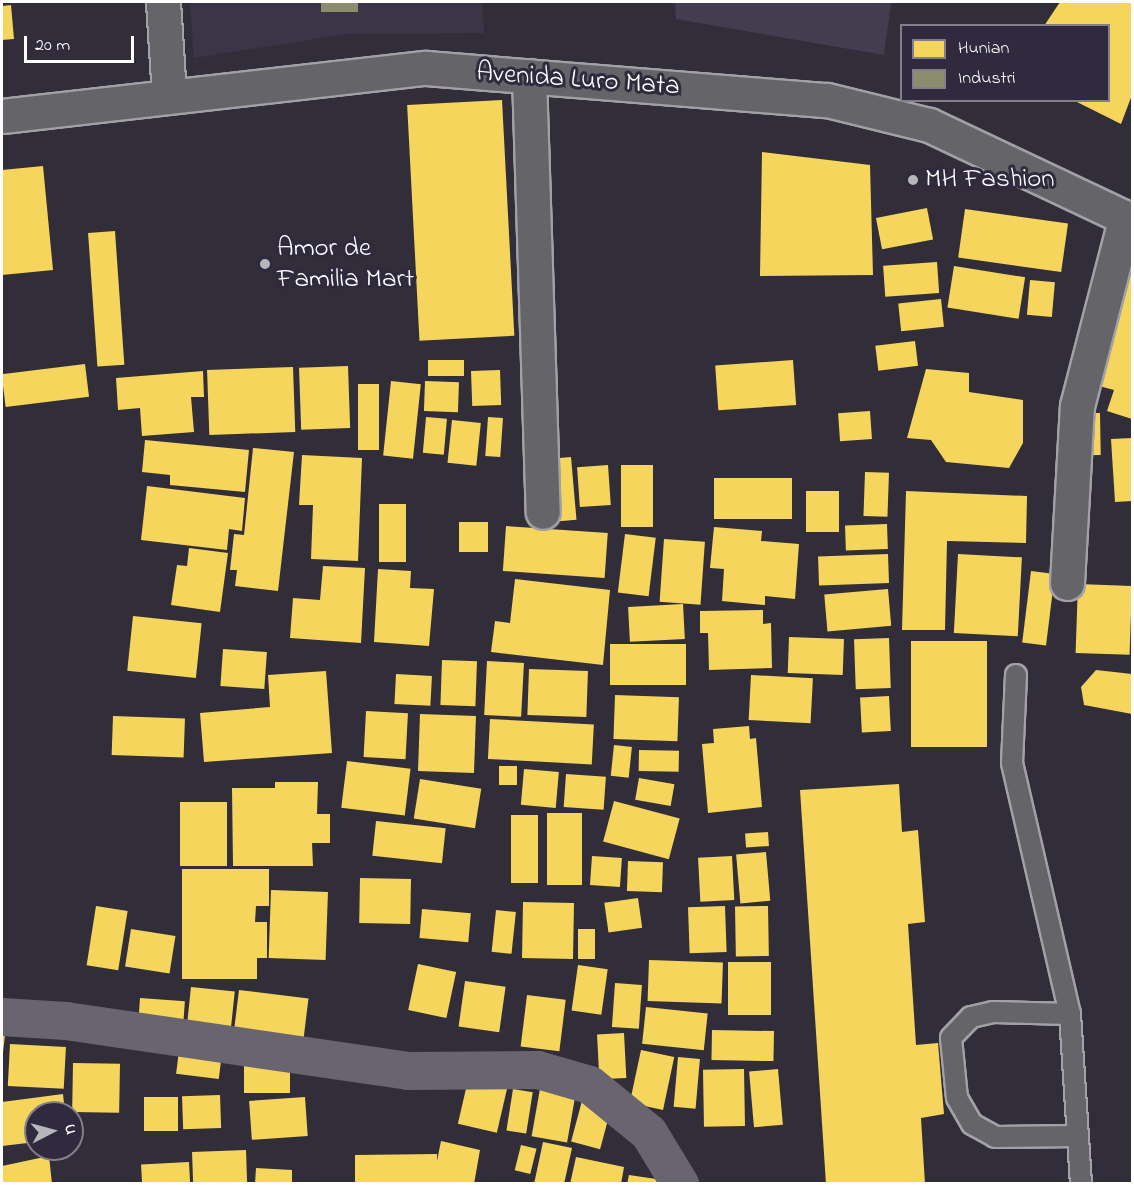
<!DOCTYPE html>
<html>
<head>
<meta charset="utf-8">
<style>
	body { margin:0 }
	#map { position:relative; width:1134px; height:1185px; overflow:hidden; background:#312e39; font-family:"Indie Flower",sans-serif }
	div>[style] { position:absolute }
	[style*='--x'] { left:calc(var(--x)*1px); top:calc(var(--y)*1px); width:calc(var(--w)*1px); rotate:calc(var(--a)*1deg) }
	.built>* { inset:0; background:#3b3647 }
	.green>* { inset:0; background:#433e4f }
	.homes>* { inset:0; background:#f6d55c; transform-origin:0 0 }
	.industry>* { inset:0; background:#8c8c6e; transform-origin:0 0 }
	.canal>* { height:38px; margin:-19px; padding:0 19px; transform-origin:19px; border-radius:19px; background:#686571 }
	.roads { filter:drop-shadow(2px 0 #a2a1a6) drop-shadow(-2px 0 #a2a1a6) drop-shadow(0 2px #a2a1a6) drop-shadow(0 -2px #a2a1a6) }
	.lane>* { height:20px; margin:-10px; padding:0 10px; transform-origin:10px; border-radius:10px; background:#656469 }
	.street>* { height:33px; margin:-16.5px; padding:0 16.5px; transform-origin:16.5px; border-radius:16.5px; background:#656469 }
	.secondary>* { height:33px; margin:-16.5px; padding:0 16.5px; transform-origin:16.5px; border-radius:16.5px; background:#656469 }
	.dots>* { width:16px; height:16px; translate:-50% -50%; box-sizing:border-box; border:3px solid #2f2a3d; border-radius:50% }
	span { translate:-50% -50%; white-space:nowrap; text-align:center; line-height:1.15; -webkit-text-stroke:6px #2f2a3d; paint-order:stroke }
	.street-label { font-size:27px; color:#fff }
	.poi-label { font-size:27px; color:#fff }
	.left { translate:0 -50%; text-align:left }
	.frame { position:absolute; inset:0; border:3px solid #fff; pointer-events:none }
	.legend { position:absolute; left:900px; top:24px; width:210px; height:78px; box-sizing:border-box; background:#2f2a3d; border:2px solid #827f8b; margin:0; padding:8px 10px; list-style:none; font-size:18px; color:#fff }
	.legend li { display:flex; align-items:center; gap:12px; height:30px }
	.legend b { width:30px; border:2px solid #827f8b }
	.north { position:absolute; left:24px; top:1101px; width:60px; height:60px; box-sizing:border-box; background:#2f2a3d; border:2px solid #827f8b; border-radius:50%; rotate:84deg; font-size:16px; font-weight:700; line-height:24px; text-align:center; color:#fff }
	.north::after { content:''; display:block; margin:auto; width:21px; height:27px; background:#b7b6ba; clip-path:polygon(50% 0,100% 100%,50% 72%,0 100%) }
	.scale { position:absolute; left:24px; top:36px; width:110px; height:27px; box-sizing:border-box; border:3px solid #fff; border-top:0; padding-left:8px; font-size:18px; line-height:21px; white-space:nowrap; color:#fff; -webkit-text-stroke:4px #2f2a3d; paint-order:stroke }
</style>
</head>
<body>
<div id="map">
	<div class="built">
		<i style="clip-path:polygon(190px 2px,482px 2px,484px 33px,347px 34px,194px 58px)"></i>
	</div>
	<div class="green">
		<i style="clip-path:polygon(675px 2px,891px 2px,884px 55px,676px 19px)"></i>
	</div>
	<div class="homes">
		<i style="clip-path:polygon(1060px 2px,1132px 2px,1132px 95px,1121px 124px,1073px 100px,1108px 100px,1108px 26px,1044px 26px)"></i>
		<i style="clip-path:polygon(11px 5px,14px 39px,2px 40px,2px 6px)"></i>
		<i style="left:502px;top:100px;width:236px;height:95px;rotate:87deg"></i>
		<i style="clip-path:polygon(762px 152px,870px 165px,873px 275px,760px 276px)"></i>
		<i style="clip-path:polygon(43px 166px,53px 270px,2px 275px,2px 170px)"></i>
		<i style="left:927px;top:208px;width:32px;height:52px;rotate:79deg"></i>
		<i style="left:965px;top:209px;width:104px;height:49px;rotate:8deg"></i>
		<i style="left:115px;top:231px;width:134px;height:27px;rotate:86deg"></i>
		<i style="clip-path:polygon(1125px 260px,1132px 262px,1132px 419px,1107px 411px,1114px 390px,1099px 386px,1113px 336px,1104px 333px)"></i>
		<i style="left:937px;top:262px;width:31px;height:54px;rotate:86deg"></i>
		<i style="left:954px;top:266px;width:72px;height:42px;rotate:9deg"></i>
		<i style="left:1030px;top:280px;width:25px;height:35px;rotate:5deg"></i>
		<i style="left:941px;top:299px;width:28px;height:43px;rotate:84deg"></i>
		<i style="left:915px;top:341px;width:25px;height:40px;rotate:83deg"></i>
		<i style="left:428px;top:360px;width:36px;height:16px"></i>
		<i style="left:793px;top:360px;width:45px;height:78px;rotate:86deg"></i>
		<i style="left:85px;top:364px;width:33px;height:84px;rotate:83deg"></i>
		<i style="left:348px;top:366px;width:62px;height:49px;rotate:88deg"></i>
		<i style="left:293px;top:367px;width:65px;height:86px;rotate:88deg"></i>
		<i style="clip-path:polygon(926px 369px,969px 373px,969px 392px,1023px 400px,1023px 443px,1009px 468px,946px 462px,931px 440px,907px 438px)"></i>
		<i style="left:500px;top:370px;width:35px;height:29px;rotate:88deg"></i>
		<i style="clip-path:polygon(203px 371px,204px 397px,191px 397px,194px 432px,142px 436px,140px 408px,118px 410px,116px 378px)"></i>
		<i style="left:391px;top:381px;width:30px;height:75px;rotate:6deg"></i>
		<i style="left:425px;top:381px;width:34px;height:30px;rotate:2deg"></i>
		<i style="left:358px;top:384px;width:21px;height:66px"></i>
		<i style="left:870px;top:411px;width:28px;height:32px;rotate:86deg"></i>
		<i style="left:1100px;top:413px;width:42px;height:16px;rotate:89deg"></i>
		<i style="left:426px;top:417px;width:21px;height:36px;rotate:5deg"></i>
		<i style="left:488px;top:417px;width:15px;height:39px;rotate:4deg"></i>
		<i style="left:452px;top:420px;width:29px;height:43px;rotate:6deg"></i>
		<i style="clip-path:polygon(1132px 438px,1132px 501px,1115px 502px,1111px 439px)"></i>
		<i style="clip-path:polygon(145px 440px,249px 450px,245px 492px,170px 485px,170px 475px,142px 472px)"></i>
		<i style="clip-path:polygon(253px 448px,294px 452px,278px 591px,235px 586px,237px 570px,230px 570px,234px 534px,244px 535px)"></i>
		<i style="clip-path:polygon(302px 455px,362px 458px,358px 561px,311px 559px,313px 505px,299px 505px)"></i>
		<i style="left:571px;top:457px;width:63px;height:23px;rotate:85deg"></i>
		<i style="left:608px;top:465px;width:40px;height:31px;rotate:86deg"></i>
		<i style="left:621px;top:465px;width:32px;height:62px"></i>
		<i style="left:865px;top:472px;width:24px;height:44px;rotate:2deg"></i>
		<i style="left:792px;top:478px;width:41px;height:78px;rotate:90deg"></i>
		<i style="clip-path:polygon(147px 486px,245px 498px,242px 531px,229px 529px,227px 550px,141px 540px)"></i>
		<i style="left:806px;top:491px;width:33px;height:41px"></i>
		<i style="clip-path:polygon(906px 491px,1027px 496px,1026px 543px,947px 541px,945px 630px,902px 630px)"></i>
		<i style="left:379px;top:504px;width:27px;height:58px"></i>
		<i style="left:459px;top:522px;width:29px;height:30px"></i>
		<i style="left:887px;top:524px;width:25px;height:42px;rotate:88deg"></i>
		<i style="left:506px;top:526px;width:102px;height:45px;rotate:4deg"></i>
		<i style="clip-path:polygon(714px 527px,762px 531px,761px 541px,799px 544px,795px 599px,765px 596px,765px 605px,722px 601px,724px 569px,710px 568px)"></i>
		<i style="left:625px;top:534px;width:31px;height:59px;rotate:7deg"></i>
		<i style="left:664px;top:539px;width:41px;height:63px;rotate:4deg"></i>
		<i style="clip-path:polygon(189px 548px,228px 553px,220px 612px,171px 605px,177px 565px,187px 566px)"></i>
		<i style="left:888px;top:554px;width:29px;height:70px;rotate:88deg"></i>
		<i style="left:958px;top:554px;width:64px;height:79px;rotate:3deg"></i>
		<i style="clip-path:polygon(323px 566px,365px 568px,361px 643px,290px 638px,293px 598px,320px 600px)"></i>
		<i style="clip-path:polygon(378px 569px,411px 571px,410px 588px,434px 589px,429px 646px,374px 642px)"></i>
		<i style="left:1031px;top:571px;width:24px;height:72px;rotate:7deg"></i>
		<i style="clip-path:polygon(515px 579px,610px 590px,603px 665px,491px 652px,495px 621px,510px 623px)"></i>
		<i style="left:1078px;top:584px;width:54px;height:69px;rotate:2deg"></i>
		<i style="left:888px;top:589px;width:37px;height:64px;rotate:85deg"></i>
		<i style="left:683px;top:604px;width:35px;height:55px;rotate:87deg"></i>
		<i style="clip-path:polygon(763px 610px,763px 624px,771px 623px,772px 668px,709px 670px,708px 633px,700px 633px,700px 611px)"></i>
		<i style="left:133px;top:616px;width:69px;height:55px;rotate:6deg"></i>
		<i style="left:789px;top:637px;width:55px;height:36px;rotate:2deg"></i>
		<i style="left:889px;top:638px;width:50px;height:35px;rotate:88deg"></i>
		<i style="left:911px;top:641px;width:76px;height:106px"></i>
		<i style="left:610px;top:644px;width:76px;height:41px"></i>
		<i style="left:223px;top:649px;width:44px;height:37px;rotate:4deg"></i>
		<i style="left:442px;top:660px;width:35px;height:45px;rotate:2deg"></i>
		<i style="left:487px;top:661px;width:37px;height:54px;rotate:3deg"></i>
		<i style="left:529px;top:669px;width:59px;height:46px;rotate:2deg"></i>
		<i style="clip-path:polygon(1096px 670px,1132px 674px,1132px 714px,1084px 705px,1081px 687px)"></i>
		<i style="clip-path:polygon(326px 671px,332px 753px,204px 762px,200px 713px,270px 707px,268px 675px)"></i>
		<i style="left:396px;top:674px;width:36px;height:30px;rotate:3deg"></i>
		<i style="left:751px;top:675px;width:62px;height:45px;rotate:3deg"></i>
		<i style="left:615px;top:695px;width:64px;height:44px;rotate:2deg"></i>
		<i style="left:889px;top:696px;width:35px;height:29px;rotate:87deg"></i>
		<i style="left:366px;top:711px;width:42px;height:46px;rotate:3deg"></i>
		<i style="left:420px;top:714px;width:56px;height:57px;rotate:2deg"></i>
		<i style="left:113px;top:716px;width:72px;height:39px;rotate:2deg"></i>
		<i style="left:490px;top:719px;width:104px;height:40px;rotate:3deg"></i>
		<i style="clip-path:polygon(749px 726px,750px 739px,756px 738px,762px 807px,708px 813px,702px 744px,714px 743px,713px 729px)"></i>
		<i style="left:614px;top:745px;width:18px;height:31px;rotate:6deg"></i>
		<i style="left:639px;top:750px;width:40px;height:21px;rotate:1deg"></i>
		<i style="left:347px;top:761px;width:64px;height:47px;rotate:7deg"></i>
		<i style="left:499px;top:766px;width:18px;height:19px"></i>
		<i style="left:524px;top:769px;width:35px;height:36px;rotate:5deg"></i>
		<i style="left:566px;top:774px;width:40px;height:33px;rotate:4deg"></i>
		<i style="left:639px;top:778px;width:36px;height:22px;rotate:10deg"></i>
		<i style="left:420px;top:779px;width:62px;height:40px;rotate:9deg"></i>
		<i style="clip-path:polygon(275px 782px,318px 782px,317px 814px,330px 814px,330px 843px,312px 843px,313px 866px,233px 866px,232px 788px,275px 788px)"></i>
		<i style="clip-path:polygon(899px 784px,902px 832px,918px 830px,925px 922px,908px 924px,916px 1045px,938px 1043px,944px 1114px,921px 1118px,925px 1184px,826px 1184px,800px 790px)"></i>
		<i style="left:614px;top:801px;width:68px;height:42px;rotate:15deg"></i>
		<i style="left:180px;top:802px;width:47px;height:64px"></i>
		<i style="left:547px;top:813px;width:35px;height:72px"></i>
		<i style="left:511px;top:815px;width:27px;height:68px"></i>
		<i style="left:376px;top:821px;width:70px;height:35px;rotate:6deg"></i>
		<i style="left:768px;top:832px;width:14px;height:23px;rotate:86deg"></i>
		<i style="left:766px;top:852px;width:49px;height:30px;rotate:85deg"></i>
		<i style="left:592px;top:856px;width:30px;height:29px;rotate:4deg"></i>
		<i style="left:732px;top:856px;width:44px;height:34px;rotate:87deg"></i>
		<i style="left:628px;top:861px;width:35px;height:30px;rotate:2deg"></i>
		<i style="clip-path:polygon(182px 869px,269px 869px,269px 906px,256px 906px,255px 922px,267px 922px,267px 958px,257px 958px,257px 979px,182px 979px)"></i>
		<i style="left:360px;top:878px;width:51px;height:45px;rotate:1deg"></i>
		<i style="left:271px;top:890px;width:57px;height:68px;rotate:2deg"></i>
		<i style="left:638px;top:898px;width:30px;height:34px;rotate:82deg"></i>
		<i style="left:523px;top:902px;width:51px;height:56px;rotate:1deg"></i>
		<i style="left:96px;top:906px;width:32px;height:60px;rotate:9deg"></i>
		<i style="left:725px;top:906px;width:46px;height:37px;rotate:88deg"></i>
		<i style="left:768px;top:906px;width:50px;height:33px;rotate:89deg"></i>
		<i style="left:422px;top:909px;width:49px;height:29px;rotate:5deg"></i>
		<i style="left:496px;top:910px;width:20px;height:42px;rotate:6deg"></i>
		<i style="left:131px;top:929px;width:45px;height:38px;rotate:9deg"></i>
		<i style="left:578px;top:929px;width:17px;height:30px"></i>
		<i style="left:649px;top:960px;width:74px;height:41px;rotate:2deg"></i>
		<i style="left:728px;top:962px;width:43px;height:53px"></i>
		<i style="left:418px;top:964px;width:39px;height:47px;rotate:12deg"></i>
		<i style="left:578px;top:965px;width:30px;height:46px;rotate:8deg"></i>
		<i style="left:465px;top:981px;width:41px;height:46px;rotate:8deg"></i>
		<i style="left:615px;top:983px;width:27px;height:44px;rotate:4deg"></i>
		<i style="left:191px;top:987px;width:44px;height:50px;rotate:6deg"></i>
		<i style="left:239px;top:990px;width:70px;height:45px;rotate:7deg"></i>
		<i style="left:527px;top:995px;width:39px;height:52px;rotate:7deg"></i>
		<i style="left:140px;top:998px;width:45px;height:33px;rotate:4deg"></i>
		<i style="left:646px;top:1007px;width:62px;height:37px;rotate:6deg"></i>
		<i style="left:712px;top:1030px;width:62px;height:30px;rotate:1deg"></i>
		<i style="left:624px;top:1033px;width:45px;height:27px;rotate:87deg"></i>
		<i style="clip-path:polygon(2px 1034px,5px 1035px,3px 1052px,2px 1052px)"></i>
		<i style="left:180px;top:1042px;width:43px;height:32px;rotate:7deg"></i>
		<i style="left:10px;top:1044px;width:56px;height:42px;rotate:3deg"></i>
		<i style="left:641px;top:1050px;width:34px;height:54px;rotate:12deg"></i>
		<i style="left:678px;top:1057px;width:22px;height:50px;rotate:5deg"></i>
		<i style="left:290px;top:1060px;width:33px;height:46px;rotate:90deg"></i>
		<i style="left:73px;top:1063px;width:47px;height:49px;rotate:1deg"></i>
		<i style="left:744px;top:1069px;width:57px;height:41px;rotate:89deg"></i>
		<i style="left:778px;top:1069px;width:56px;height:29px;rotate:85deg"></i>
		<i style="left:468px;top:1080px;width:40px;height:45px;rotate:13deg"></i>
		<i style="left:541px;top:1083px;width:36px;height:54px;rotate:10deg"></i>
		<i style="left:513px;top:1089px;width:20px;height:42px;rotate:9deg"></i>
		<i style="clip-path:polygon(63px 1094px,65px 1113px,36px 1113px,36px 1142px,2px 1146px,2px 1102px)"></i>
		<i style="left:220px;top:1095px;width:33px;height:38px;rotate:88deg"></i>
		<i style="left:144px;top:1097px;width:34px;height:34px"></i>
		<i style="left:305px;top:1097px;width:39px;height:56px;rotate:86deg"></i>
		<i style="left:583px;top:1097px;width:30px;height:46px;rotate:15deg"></i>
		<i style="clip-path:polygon(441px 1141px,480px 1150px,474px 1184px,355px 1184px,355px 1155px,437px 1154px,437px 1161px)"></i>
		<i style="clip-path:polygon(543px 1142px,572px 1148px,564px 1184px,534px 1184px)"></i>
		<i style="left:521px;top:1145px;width:16px;height:26px;rotate:14deg"></i>
		<i style="left:246px;top:1150px;width:34px;height:54px;rotate:88deg"></i>
		<i style="clip-path:polygon(49px 1156px,52px 1184px,2px 1184px,2px 1166px)"></i>
		<i style="clip-path:polygon(576px 1157px,624px 1167px,621px 1184px,570px 1184px)"></i>
		<i style="left:189px;top:1162px;width:22px;height:48px;rotate:87deg"></i>
		<i style="clip-path:polygon(256px 1168px,292px 1170px,292px 1184px,255px 1184px)"></i>
		<i style="clip-path:polygon(629px 1175px,663px 1180px,662px 1184px,627px 1184px)"></i>
	</div>
	<div class="industry">
		<i style="left:321px;top:2px;width:37px;height:10px"></i>
	</div>
	<div class="canal">
		<i style="--x:2;--y:1017;--w:64;--a:3.6"></i>
		<i style="--x:66;--y:1021;--w:345;--a:8.3"></i>
		<i style="--x:407;--y:1071;--w:131;--a:-0.4"></i>
		<i style="--x:538;--y:1070;--w:54;--a:16.1"></i>
		<i style="--x:590;--y:1085;--w:76;--a:39.1"></i>
		<i style="--x:649;--y:1133;--w:60;--a:58.7"></i>
	</div>
	<div class="roads">
		<div class="lane">
			<i style="--x:1016;--y:675;--w:88;--a:92.6"></i>
			<i style="--x:1012;--y:763;--w:258;--a:77"></i>
			<i style="--x:1070;--y:1014;--w:170;--a:86.3"></i>
			<i style="--x:1070;--y:1014;--w:77;--a:-178.5"></i>
			<i style="--x:993;--y:1012;--w:23;--a:167"></i>
			<i style="--x:971;--y:1017;--w:29;--a:134"></i>
			<i style="--x:951;--y:1038;--w:60;--a:84.3"></i>
			<i style="--x:957;--y:1098;--w:30;--a:60"></i>
			<i style="--x:972;--y:1124;--w:26;--a:29"></i>
			<i style="--x:995;--y:1137;--w:83;--a:-0.7"></i>
		</div>
		<div class="street">
			<i style="--x:163;--y:2;--w:93;--a:86.3"></i>
			<i style="--x:529;--y:76;--w:436;--a:88.2"></i>
			<i style="--x:1067;--y:583;--w:177;--a:-86.8"></i>
			<i style="--x:1077;--y:406;--w:195;--a:-75.5"></i>
		</div>
		<div class="secondary">
			<i style="--x:2;--y:116;--w:427;--a:-6.5"></i>
			<i style="--x:426;--y:68;--w:402;--a:4.6"></i>
			<i style="--x:827;--y:100;--w:105;--a:13.8"></i>
			<i style="--x:929;--y:125;--w:225;--a:25.3"></i>
		</div>
	</div>
	<div class="dots">
		<i style="left:913px;top:180px;background:#b7b6ba"></i>
		<i style="left:265px;top:264px;background:#b7b6ba"></i>
	</div>
	<div class="street-label">
		<span style="left:578px;top:80px;rotate:4deg">Avenida Luro Mata</span>
	</div>
	<div class="poi-label">
		<span class="left" style="left:925px;top:180px">MH Fashion</span>
		<span class="left" style="left:277px;top:264px">Amor de<br>Familia Mart</span>
	</div>
	<div class="frame"></div>
	<ul class="legend">
	<li><b style="height:16px;background:#f6d55c"></b>Hunian</li>
	<li><b style="height:16px;background:#8c8c6e"></b>Industri</li>
	</ul>
	<div class="north">U</div>
	<div class="scale">20 m</div>
</div>
</body>
</html>
